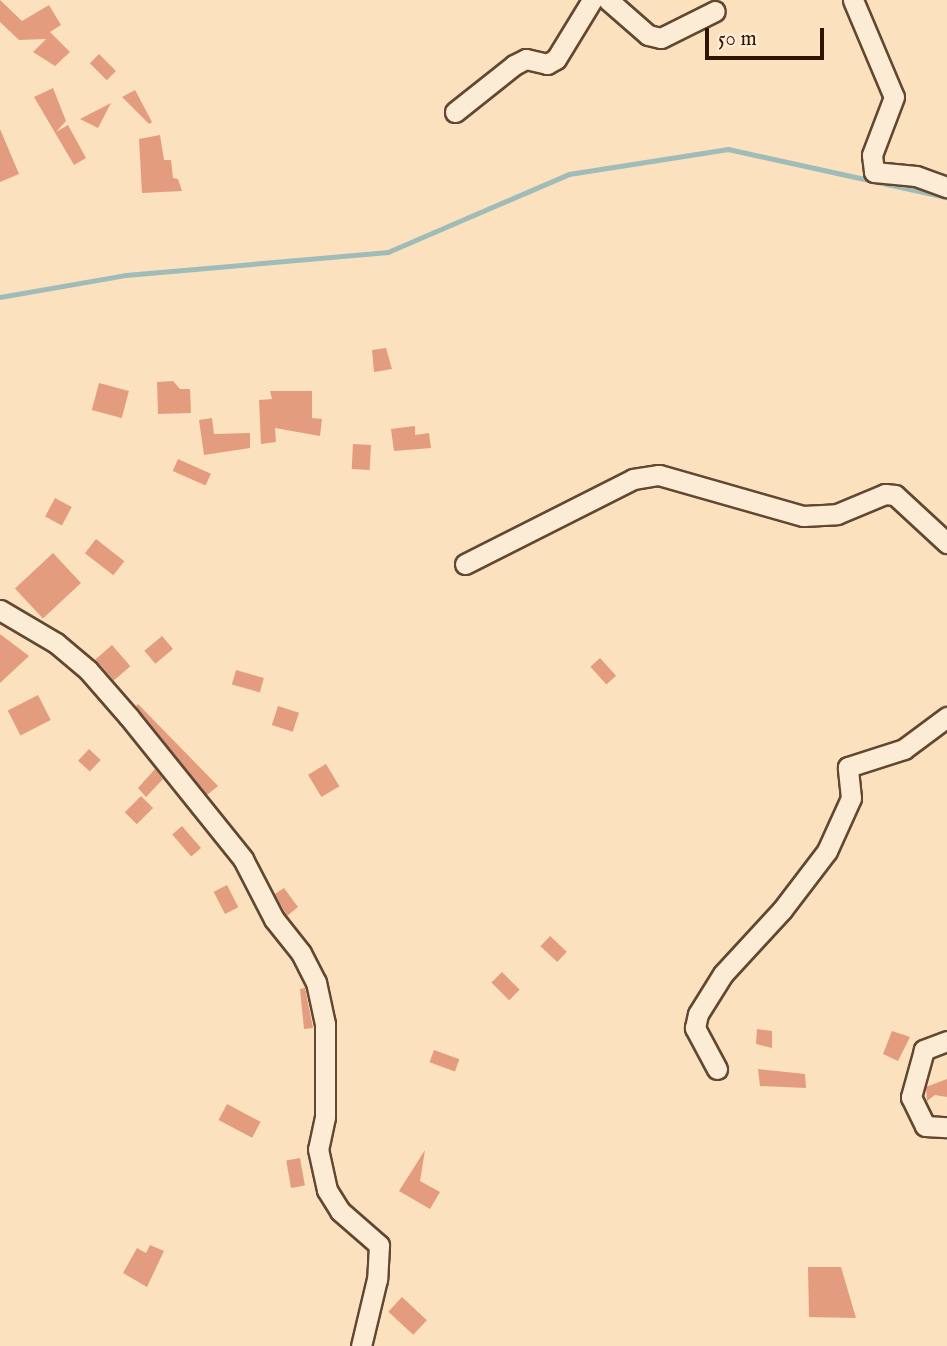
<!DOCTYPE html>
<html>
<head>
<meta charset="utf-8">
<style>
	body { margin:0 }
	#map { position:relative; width:947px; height:1346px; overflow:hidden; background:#fbe1be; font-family:"IM FELL English",serif }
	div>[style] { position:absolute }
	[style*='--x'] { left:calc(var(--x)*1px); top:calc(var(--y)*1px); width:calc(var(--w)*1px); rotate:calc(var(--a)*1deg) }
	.stream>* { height:4.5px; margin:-2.25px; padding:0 2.25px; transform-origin:2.25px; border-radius:2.25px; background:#a0bcb8 }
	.building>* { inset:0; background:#e39d7e; transform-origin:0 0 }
	.roads { filter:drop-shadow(2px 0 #624731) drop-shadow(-2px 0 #624731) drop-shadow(0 2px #624731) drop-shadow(0 -2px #624731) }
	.minor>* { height:19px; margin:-9.5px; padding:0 9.5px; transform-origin:9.5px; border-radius:9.5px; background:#fcecd5 }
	span { translate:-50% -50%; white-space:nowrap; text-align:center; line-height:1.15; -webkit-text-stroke:6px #fcecd5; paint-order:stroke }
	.scale { position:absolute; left:705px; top:28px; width:119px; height:32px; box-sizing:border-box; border:4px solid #2f1402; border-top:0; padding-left:9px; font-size:21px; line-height:24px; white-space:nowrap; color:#2f1402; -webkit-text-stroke:5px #fcecd5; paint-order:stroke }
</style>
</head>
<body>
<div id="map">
	<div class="stream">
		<i style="--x:0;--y:297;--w:128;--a:-9.9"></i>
		<i style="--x:126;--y:275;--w:263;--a:-5"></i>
		<i style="--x:388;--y:252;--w:197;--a:-23.3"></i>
		<i style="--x:569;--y:174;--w:161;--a:-8.9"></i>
		<i style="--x:728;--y:149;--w:224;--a:12.4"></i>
	</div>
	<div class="building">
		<i style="clip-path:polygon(0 0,22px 21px,49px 5px,61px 25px,50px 32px,70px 52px,55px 66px,33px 52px,46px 39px,19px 40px,0 22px)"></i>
		<i style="left:99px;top:54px;width:24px;height:13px;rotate:45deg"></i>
		<i style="clip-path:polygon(53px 88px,66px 121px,56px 132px,68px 125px,86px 158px,74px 165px,34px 97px)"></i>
		<i style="clip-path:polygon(135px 90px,152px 122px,149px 124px,122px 97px)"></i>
		<i style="clip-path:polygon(111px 103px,98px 128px,80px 119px)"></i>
		<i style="clip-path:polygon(0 129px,19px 174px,0 182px)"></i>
		<i style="clip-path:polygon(160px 135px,164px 160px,171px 160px,173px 178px,178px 179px,182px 191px,142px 193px,139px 139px)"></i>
		<i style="clip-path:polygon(386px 348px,392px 369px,374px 372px,372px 350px)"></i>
		<i style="clip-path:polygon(173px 381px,180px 389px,190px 389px,191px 413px,158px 414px,157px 382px)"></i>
		<i style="left:99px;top:383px;width:31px;height:28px;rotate:15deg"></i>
		<i style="clip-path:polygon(270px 391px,312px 391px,312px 418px,322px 419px,320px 436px,275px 428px,276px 442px,261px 444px,259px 400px,272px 399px)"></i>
		<i style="clip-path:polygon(212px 418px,214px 434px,250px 433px,250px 448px,204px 455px,199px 420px)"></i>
		<i style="clip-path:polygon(415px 426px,415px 435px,429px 433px,431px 448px,394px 451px,391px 429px)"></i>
		<i style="left:353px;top:444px;width:18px;height:25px;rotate:3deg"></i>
		<i style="left:178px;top:459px;width:36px;height:13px;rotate:24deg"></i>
		<i style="left:55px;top:498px;width:19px;height:21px;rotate:28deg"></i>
		<i style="left:96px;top:539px;width:36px;height:18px;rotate:38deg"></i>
		<i style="left:53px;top:553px;width:41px;height:52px;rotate:47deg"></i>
		<i style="clip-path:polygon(0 634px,29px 656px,0 683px)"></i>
		<i style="left:162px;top:636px;width:17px;height:23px;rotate:50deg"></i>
		<i style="left:112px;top:645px;width:28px;height:22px;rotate:49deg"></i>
		<i style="left:600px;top:658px;width:24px;height:13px;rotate:48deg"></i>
		<i style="left:236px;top:670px;width:29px;height:15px;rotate:16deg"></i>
		<i style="left:38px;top:695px;width:28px;height:34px;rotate:63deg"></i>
		<i style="clip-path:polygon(138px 704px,218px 786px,207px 795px,136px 706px)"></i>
		<i style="left:278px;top:706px;width:22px;height:20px;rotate:18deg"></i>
		<i style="left:89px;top:749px;width:16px;height:16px;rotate:43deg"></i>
		<i style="left:326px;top:764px;width:26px;height:21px;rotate:59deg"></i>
		<i style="clip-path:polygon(155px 769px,163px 779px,146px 797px,138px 788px)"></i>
		<i style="left:141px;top:796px;width:17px;height:23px;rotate:45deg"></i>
		<i style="left:182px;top:826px;width:29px;height:13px;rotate:49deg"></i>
		<i style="left:227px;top:885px;width:25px;height:15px;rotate:63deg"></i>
		<i style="clip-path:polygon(284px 888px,298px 907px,287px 916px,275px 894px)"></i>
		<i style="left:550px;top:936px;width:23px;height:14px;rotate:43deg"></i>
		<i style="left:502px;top:972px;width:25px;height:15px;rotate:45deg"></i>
		<i style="clip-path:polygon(305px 988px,313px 1028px,304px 1029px,300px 989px)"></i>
		<i style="clip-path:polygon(757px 1029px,772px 1031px,772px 1048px,756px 1044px)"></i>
		<i style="clip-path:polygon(892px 1031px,910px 1037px,898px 1061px,883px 1054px)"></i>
		<i style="left:434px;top:1050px;width:27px;height:13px;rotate:20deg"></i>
		<i style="clip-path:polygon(758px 1069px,805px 1074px,806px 1088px,760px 1086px)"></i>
		<i style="clip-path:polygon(947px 1079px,947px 1097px,935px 1095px,927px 1101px,926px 1087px)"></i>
		<i style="left:227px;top:1104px;width:38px;height:18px;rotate:28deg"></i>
		<i style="clip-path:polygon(425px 1150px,420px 1181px,440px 1192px,430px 1209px,399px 1191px)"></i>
		<i style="left:300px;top:1158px;width:28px;height:14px;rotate:80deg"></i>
		<i style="clip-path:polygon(150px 1245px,164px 1251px,147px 1287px,123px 1273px,137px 1248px,146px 1253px)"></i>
		<i style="clip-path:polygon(808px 1267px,841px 1267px,856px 1318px,809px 1317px)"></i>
		<i style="left:402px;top:1297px;width:34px;height:20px;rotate:43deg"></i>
	</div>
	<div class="roads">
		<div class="minor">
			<i style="--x:608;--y:0;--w:53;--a:41.2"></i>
			<i style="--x:648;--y:35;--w:13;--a:13"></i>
			<i style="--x:661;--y:38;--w:60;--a:-26.6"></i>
			<i style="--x:853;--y:0;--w:105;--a:67.1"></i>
			<i style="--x:894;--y:97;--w:62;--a:110.8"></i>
			<i style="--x:872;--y:155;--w:17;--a:83"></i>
			<i style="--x:874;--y:172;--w:42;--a:5.4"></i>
			<i style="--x:916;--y:176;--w:33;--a:20"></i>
			<i style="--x:455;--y:112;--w:75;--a:-38.5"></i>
			<i style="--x:514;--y:65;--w:13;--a:-27"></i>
			<i style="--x:526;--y:59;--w:22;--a:13"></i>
			<i style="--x:547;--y:64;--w:10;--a:-29"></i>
			<i style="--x:556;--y:59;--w:69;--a:-58.6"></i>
			<i style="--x:465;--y:564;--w:188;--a:-26.8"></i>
			<i style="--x:633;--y:479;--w:26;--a:-9"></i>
			<i style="--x:659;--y:475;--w:150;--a:15.9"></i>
			<i style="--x:803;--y:516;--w:34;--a:-3"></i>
			<i style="--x:837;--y:514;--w:52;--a:-22.6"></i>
			<i style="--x:885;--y:494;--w:10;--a:6"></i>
			<i style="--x:895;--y:495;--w:71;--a:42.7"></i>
			<i style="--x:0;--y:610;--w:65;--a:30.5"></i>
			<i style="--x:56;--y:643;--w:42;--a:40.2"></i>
			<i style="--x:88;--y:670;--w:62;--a:48.9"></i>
			<i style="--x:129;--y:717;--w:182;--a:51.2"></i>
			<i style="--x:243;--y:859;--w:68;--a:62.7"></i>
			<i style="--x:274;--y:919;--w:43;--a:51.5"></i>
			<i style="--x:301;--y:953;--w:33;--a:63"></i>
			<i style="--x:316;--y:982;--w:43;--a:77.9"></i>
			<i style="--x:325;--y:1024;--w:93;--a:90"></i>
			<i style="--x:325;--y:1117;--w:33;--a:102"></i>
			<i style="--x:318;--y:1149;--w:42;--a:77.6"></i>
			<i style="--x:327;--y:1190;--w:25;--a:58"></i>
			<i style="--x:340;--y:1211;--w:52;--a:41.1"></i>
			<i style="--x:379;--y:1245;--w:34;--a:93"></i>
			<i style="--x:377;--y:1279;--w:69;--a:103.4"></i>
			<i style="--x:947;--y:1041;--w:25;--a:159"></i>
			<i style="--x:924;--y:1050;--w:49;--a:105.5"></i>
			<i style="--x:911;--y:1097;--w:32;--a:64"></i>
			<i style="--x:925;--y:1126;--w:22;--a:3"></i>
			<i style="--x:717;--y:1069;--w:47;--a:-118.2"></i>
			<i style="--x:695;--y:1028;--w:14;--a:-78"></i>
			<i style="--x:698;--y:1014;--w:47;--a:-58"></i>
			<i style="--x:723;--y:974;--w:87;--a:-47.3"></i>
			<i style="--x:782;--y:910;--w:74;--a:-52.7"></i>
			<i style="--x:827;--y:851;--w:58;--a:-65.6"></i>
			<i style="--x:851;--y:798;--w:31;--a:-96"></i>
			<i style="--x:848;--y:767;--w:59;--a:-17.8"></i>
			<i style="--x:904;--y:749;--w:54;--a:-36.7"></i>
		</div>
	</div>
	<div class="scale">50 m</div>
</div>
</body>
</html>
